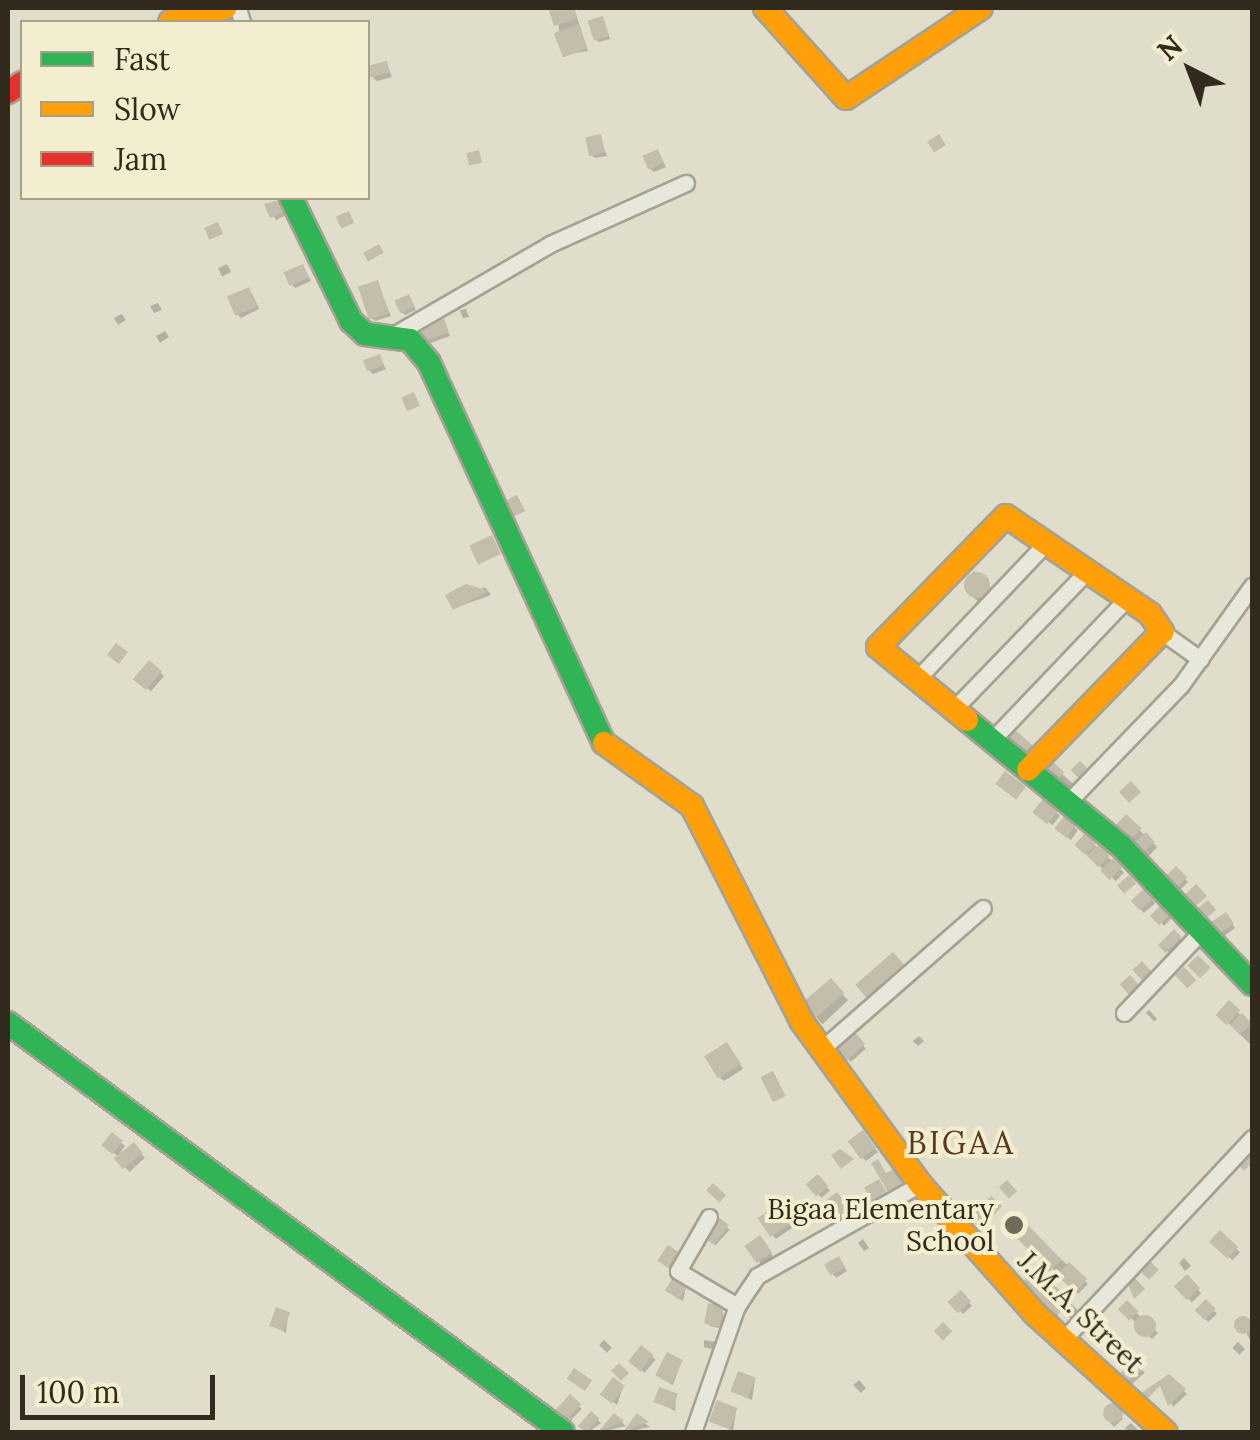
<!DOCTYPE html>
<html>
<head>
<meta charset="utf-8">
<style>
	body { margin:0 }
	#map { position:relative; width:1260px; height:1440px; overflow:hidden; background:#e0deca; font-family:Lora,serif }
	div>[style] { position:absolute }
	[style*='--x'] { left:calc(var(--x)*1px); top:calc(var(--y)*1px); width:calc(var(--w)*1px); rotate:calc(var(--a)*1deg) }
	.shadow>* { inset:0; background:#0003; transform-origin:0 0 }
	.building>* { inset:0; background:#c3bdab; transform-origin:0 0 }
	.round { border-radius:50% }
	.roads { filter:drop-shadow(2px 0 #a5a294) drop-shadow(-2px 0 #a5a294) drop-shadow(0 2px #a5a294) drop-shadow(0 -2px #a5a294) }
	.street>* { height:15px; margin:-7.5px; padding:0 7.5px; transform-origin:7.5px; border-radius:7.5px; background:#e8e7db }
	.fast>* { height:22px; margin:-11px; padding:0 11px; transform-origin:11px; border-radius:11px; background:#30b455 }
	.slow>* { height:22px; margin:-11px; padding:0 11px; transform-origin:11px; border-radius:11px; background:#ff9f0a }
	.jam>* { height:22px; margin:-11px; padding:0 11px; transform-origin:11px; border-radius:11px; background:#e5322d }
	.dots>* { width:28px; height:28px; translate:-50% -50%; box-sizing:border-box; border:5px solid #f2eecf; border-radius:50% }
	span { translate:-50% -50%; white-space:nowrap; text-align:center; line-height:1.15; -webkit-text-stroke:8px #f2eecf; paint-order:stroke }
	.poi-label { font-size:28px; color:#322b1d }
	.right { translate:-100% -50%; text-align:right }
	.street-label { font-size:28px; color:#322b1d }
	.quarter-label { font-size:32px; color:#5b3820; letter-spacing:2.5px }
	.frame { position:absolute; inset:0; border:10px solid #322b1d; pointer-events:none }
	.legend { position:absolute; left:20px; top:20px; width:350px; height:180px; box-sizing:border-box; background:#f2eecf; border:2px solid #a5a088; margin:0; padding:12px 18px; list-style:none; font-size:30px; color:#322b1d }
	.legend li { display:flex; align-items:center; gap:20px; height:50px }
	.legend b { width:50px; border:2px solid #a5a088 }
	.north { position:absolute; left:1140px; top:20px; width:100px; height:100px; -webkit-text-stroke:8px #f2eecf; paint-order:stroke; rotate:318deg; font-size:28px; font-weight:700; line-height:40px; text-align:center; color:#322b1d }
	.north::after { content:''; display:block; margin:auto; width:35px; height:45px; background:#322b1d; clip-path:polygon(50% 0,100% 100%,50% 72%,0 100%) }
	.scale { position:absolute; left:20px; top:1375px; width:195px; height:45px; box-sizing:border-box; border:5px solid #322b1d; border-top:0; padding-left:12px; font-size:30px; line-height:35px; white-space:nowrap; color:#322b1d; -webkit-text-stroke:8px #f2eecf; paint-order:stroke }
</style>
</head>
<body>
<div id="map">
	<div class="shadow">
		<i style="clip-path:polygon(555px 8px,574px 8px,588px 51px,564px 55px)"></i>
		<i style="clip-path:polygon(603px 19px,610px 39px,599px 42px,595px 39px)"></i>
		<i style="clip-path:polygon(386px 63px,392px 77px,377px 81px,373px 78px)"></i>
		<i style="clip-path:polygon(600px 137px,607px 156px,595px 158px,591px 155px)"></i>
		<i style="clip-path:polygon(658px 152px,666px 167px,654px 172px,650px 169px)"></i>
		<i style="clip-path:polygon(284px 198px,293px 212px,276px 220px,267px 205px)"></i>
		<i style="left:227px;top:264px;width:9px;height:10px;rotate:63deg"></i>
		<i style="clip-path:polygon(303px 267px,311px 281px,295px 288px,292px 285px)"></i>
		<i style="clip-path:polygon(377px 283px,391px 316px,375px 321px,372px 318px)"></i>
		<i style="clip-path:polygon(252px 293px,259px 309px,241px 318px,237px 314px)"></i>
		<i style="clip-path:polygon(409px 297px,416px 310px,405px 315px,402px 312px)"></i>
		<i style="clip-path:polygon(158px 303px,162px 310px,154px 313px,150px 306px)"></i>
		<i style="clip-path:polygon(466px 309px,469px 317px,463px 318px,460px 310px)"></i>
		<i style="clip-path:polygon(122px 314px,126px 320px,118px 325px,114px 318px)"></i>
		<i style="clip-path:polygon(443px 322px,450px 336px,431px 343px,427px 340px)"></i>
		<i style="clip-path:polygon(165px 331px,169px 337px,160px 343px,156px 336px)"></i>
		<i style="clip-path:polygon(379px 357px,386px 369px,373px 374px,370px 371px)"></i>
		<i style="clip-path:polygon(974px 571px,995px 592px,978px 602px,965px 589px)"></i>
		<i style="clip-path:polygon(485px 587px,491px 595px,455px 608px,471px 594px)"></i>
		<i style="left:149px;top:663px;width:20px;height:20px;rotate:41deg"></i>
		<i style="left:1051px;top:764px;width:36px;height:8px;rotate:42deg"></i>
		<i style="left:1043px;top:802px;width:22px;height:12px;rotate:39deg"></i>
		<i style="left:1127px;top:818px;width:42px;height:16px;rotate:44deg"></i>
		<i style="clip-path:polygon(1064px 819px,1078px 830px,1071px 840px,1060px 832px)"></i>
		<i style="left:1086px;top:837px;width:52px;height:12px;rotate:43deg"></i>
		<i style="left:1176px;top:870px;width:17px;height:11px;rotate:45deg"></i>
		<i style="left:1145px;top:891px;width:16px;height:15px;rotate:50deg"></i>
		<i style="left:1162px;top:908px;width:14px;height:11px;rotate:45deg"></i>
		<i style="clip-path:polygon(1229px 919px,1235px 928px,1223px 937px,1220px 933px)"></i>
		<i style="left:1174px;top:933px;width:13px;height:18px;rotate:42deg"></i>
		<i style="left:831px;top:982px;width:25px;height:35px;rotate:47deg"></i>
		<i style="clip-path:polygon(1229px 1004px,1252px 1026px,1252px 1046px,1219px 1014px)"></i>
		<i style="left:1149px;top:1010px;width:12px;height:4px;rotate:48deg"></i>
		<i style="left:852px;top:1033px;width:21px;height:20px;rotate:49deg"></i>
		<i style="clip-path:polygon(919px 1036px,924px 1041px,918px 1046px,913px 1041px)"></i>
		<i style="clip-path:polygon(730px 1049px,743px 1069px,724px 1081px,720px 1078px)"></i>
		<i style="clip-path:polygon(112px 1136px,125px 1146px,118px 1156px,108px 1149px)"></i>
		<i style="clip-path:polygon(866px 1137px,878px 1152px,866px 1161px,862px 1157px)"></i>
		<i style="left:134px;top:1146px;width:16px;height:21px;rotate:47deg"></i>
		<i style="left:818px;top:1177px;width:18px;height:11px;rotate:49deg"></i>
		<i style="left:836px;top:1195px;width:22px;height:11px;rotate:51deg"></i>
		<i style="left:817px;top:1202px;width:13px;height:4px;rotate:48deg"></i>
		<i style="clip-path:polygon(787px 1207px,799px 1223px,776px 1239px,773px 1236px)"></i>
		<i style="left:718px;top:1219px;width:16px;height:21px;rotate:43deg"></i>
		<i style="clip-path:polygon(1024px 1225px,1088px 1284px,1078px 1294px,1016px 1233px)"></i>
		<i style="left:1220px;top:1233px;width:28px;height:11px;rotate:44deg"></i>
		<i style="clip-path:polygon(863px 1239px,869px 1248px,864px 1251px,858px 1243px)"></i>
		<i style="clip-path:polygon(763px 1241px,773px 1256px,762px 1265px,758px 1261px)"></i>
		<i style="clip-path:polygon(1184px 1258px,1191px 1266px,1185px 1271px,1179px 1263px)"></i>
		<i style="clip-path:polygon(842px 1263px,847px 1271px,836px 1278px,833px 1274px)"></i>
		<i style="clip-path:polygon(1036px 1272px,1081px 1313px,1074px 1321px,1025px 1283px)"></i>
		<i style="left:1187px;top:1278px;width:21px;height:13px;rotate:47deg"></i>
		<i style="clip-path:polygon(686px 1287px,683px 1301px,671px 1293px)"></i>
		<i style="left:961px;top:1294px;width:16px;height:12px;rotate:47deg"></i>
		<i style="left:1206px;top:1302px;width:16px;height:12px;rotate:47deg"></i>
		<i style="clip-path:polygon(1127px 1304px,1158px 1333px,1152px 1339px,1122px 1309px)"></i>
		<i style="clip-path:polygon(723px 1309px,723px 1329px,710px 1326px,707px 1323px)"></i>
		<i style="clip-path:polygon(288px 1314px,286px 1333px,272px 1325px)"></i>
		<i style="clip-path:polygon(1242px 1320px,1252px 1329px,1251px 1340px,1248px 1337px)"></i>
		<i style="left:604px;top:1340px;width:11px;height:7px;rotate:45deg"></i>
		<i style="clip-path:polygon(704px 1340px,715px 1342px,715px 1350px,704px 1347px)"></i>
		<i style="left:1238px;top:1342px;width:10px;height:8px;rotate:45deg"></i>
		<i style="left:642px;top:1348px;width:18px;height:17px;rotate:41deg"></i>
		<i style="clip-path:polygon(681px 1362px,673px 1385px,660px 1378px)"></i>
		<i style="left:1136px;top:1363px;width:13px;height:21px;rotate:48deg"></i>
		<i style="clip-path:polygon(1169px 1377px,1187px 1394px,1173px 1407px,1163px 1383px)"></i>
		<i style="clip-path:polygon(755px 1380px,752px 1400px,733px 1391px)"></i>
		<i style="clip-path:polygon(859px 1380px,866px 1388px,861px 1393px,853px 1385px)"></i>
		<i style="clip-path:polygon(623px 1387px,617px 1405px,607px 1398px)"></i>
		<i style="clip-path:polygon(676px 1396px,675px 1411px,656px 1401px)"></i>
		<i style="left:570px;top:1398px;width:16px;height:16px;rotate:43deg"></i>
		<i style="left:1112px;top:1407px;width:16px;height:12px;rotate:47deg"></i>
		<i style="clip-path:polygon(736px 1411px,733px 1431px,711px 1420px)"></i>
		<i style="clip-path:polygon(591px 1414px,601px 1423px,589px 1432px,581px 1425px)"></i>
		<i style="clip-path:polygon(615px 1416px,626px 1426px,601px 1432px)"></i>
		<i style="clip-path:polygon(637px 1417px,650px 1427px,626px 1432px)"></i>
		<i style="clip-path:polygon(1131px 1423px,1138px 1430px,1135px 1432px,1124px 1429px)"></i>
	</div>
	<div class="building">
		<i style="clip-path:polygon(548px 8px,574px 8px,577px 19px,554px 26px)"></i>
		<i style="left:603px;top:16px;width:21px;height:16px;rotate:73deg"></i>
		<i style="left:578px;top:24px;width:26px;height:26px;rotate:69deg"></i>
		<i style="left:387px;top:61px;width:12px;height:20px;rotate:76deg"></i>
		<i style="left:601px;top:134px;width:19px;height:16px;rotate:78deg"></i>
		<i style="left:939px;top:134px;width:13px;height:14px;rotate:58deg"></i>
		<i style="left:658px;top:149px;width:15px;height:17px;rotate:67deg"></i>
		<i style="left:479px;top:150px;width:13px;height:13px;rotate:77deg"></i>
		<i style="clip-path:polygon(287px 198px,292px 209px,270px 218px,264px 204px)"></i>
		<i style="left:349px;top:211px;width:13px;height:14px;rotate:67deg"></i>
		<i style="left:218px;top:222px;width:13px;height:15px;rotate:67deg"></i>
		<i style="left:379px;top:244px;width:10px;height:18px;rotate:61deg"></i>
		<i style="left:303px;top:264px;width:15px;height:21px;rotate:67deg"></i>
		<i style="left:378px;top:280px;width:35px;height:21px;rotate:72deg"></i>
		<i style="left:249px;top:287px;width:21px;height:24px;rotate:67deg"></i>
		<i style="left:409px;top:294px;width:14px;height:16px;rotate:65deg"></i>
		<i style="left:444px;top:319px;width:14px;height:26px;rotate:69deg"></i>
		<i style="left:380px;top:354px;width:12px;height:18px;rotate:70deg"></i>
		<i style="left:414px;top:392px;width:15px;height:14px;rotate:67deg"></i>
		<i style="left:517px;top:495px;width:18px;height:13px;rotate:63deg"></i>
		<i style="left:492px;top:535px;width:21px;height:25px;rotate:65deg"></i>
		<i class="round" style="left:964px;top:572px;width:26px;height:26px"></i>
		<i style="clip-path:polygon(466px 584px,489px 591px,453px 610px,445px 595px)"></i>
		<i style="left:116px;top:643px;width:15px;height:15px;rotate:37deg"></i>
		<i style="left:149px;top:660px;width:17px;height:25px;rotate:40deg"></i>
		<i style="left:1015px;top:730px;width:33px;height:15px;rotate:41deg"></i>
		<i style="left:1051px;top:760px;width:18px;height:14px;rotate:43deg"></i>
		<i style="left:1080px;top:761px;width:14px;height:13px;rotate:45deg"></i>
		<i style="left:1005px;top:771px;width:26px;height:16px;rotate:37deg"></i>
		<i style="left:1131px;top:781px;width:15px;height:16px;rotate:48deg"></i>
		<i style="left:1043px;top:799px;width:19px;height:17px;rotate:39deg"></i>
		<i style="left:1126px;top:814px;width:21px;height:20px;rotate:43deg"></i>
		<i style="left:1064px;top:816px;width:15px;height:16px;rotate:37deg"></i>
		<i style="left:1146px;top:832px;width:13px;height:19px;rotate:48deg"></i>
		<i style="left:1085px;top:833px;width:15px;height:16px;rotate:42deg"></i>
		<i style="left:1099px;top:844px;width:16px;height:17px;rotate:45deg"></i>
		<i style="left:1113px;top:858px;width:13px;height:18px;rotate:45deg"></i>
		<i style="left:1176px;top:866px;width:16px;height:16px;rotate:45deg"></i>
		<i style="left:1129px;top:875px;width:11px;height:16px;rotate:49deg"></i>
		<i style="left:1196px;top:884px;width:16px;height:18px;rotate:47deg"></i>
		<i style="left:1145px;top:888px;width:13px;height:19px;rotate:48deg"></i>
		<i style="left:1208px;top:900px;width:13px;height:15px;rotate:51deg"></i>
		<i style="left:1162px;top:904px;width:13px;height:17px;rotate:45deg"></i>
		<i style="left:1226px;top:912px;width:14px;height:19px;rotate:56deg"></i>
		<i style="left:1174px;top:929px;width:11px;height:23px;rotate:45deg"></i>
		<i style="left:893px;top:952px;width:21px;height:50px;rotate:49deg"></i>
		<i style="left:1198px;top:955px;width:18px;height:15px;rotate:45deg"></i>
		<i style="left:1142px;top:961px;width:15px;height:13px;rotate:48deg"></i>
		<i style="left:1184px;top:967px;width:18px;height:12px;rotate:47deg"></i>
		<i style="left:1130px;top:975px;width:15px;height:14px;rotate:48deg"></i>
		<i style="left:831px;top:978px;width:20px;height:40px;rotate:49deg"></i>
		<i style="left:1229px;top:1000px;width:15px;height:20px;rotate:42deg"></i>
		<i style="left:1242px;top:1013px;width:14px;height:17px;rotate:45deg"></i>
		<i style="left:852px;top:1029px;width:20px;height:25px;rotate:49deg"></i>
		<i style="left:727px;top:1042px;width:26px;height:27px;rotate:58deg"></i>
		<i style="left:773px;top:1071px;width:28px;height:14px;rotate:63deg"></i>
		<i style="left:863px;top:1130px;width:22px;height:19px;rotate:54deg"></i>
		<i style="left:112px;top:1132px;width:14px;height:17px;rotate:39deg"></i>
		<i style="left:134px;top:1142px;width:14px;height:26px;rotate:51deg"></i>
		<i style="clip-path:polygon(1252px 1148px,1252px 1163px,1244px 1171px,1236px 1163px)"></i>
		<i style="clip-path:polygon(840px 1149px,854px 1159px,841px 1169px,831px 1155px)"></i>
		<i style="clip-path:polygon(878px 1159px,886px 1173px,896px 1168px,904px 1183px,888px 1192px,871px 1163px)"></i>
		<i style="left:818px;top:1174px;width:16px;height:16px;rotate:50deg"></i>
		<i style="left:879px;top:1179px;width:20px;height:17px;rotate:60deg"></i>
		<i style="left:1007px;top:1180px;width:15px;height:11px;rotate:48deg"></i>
		<i style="left:713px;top:1183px;width:18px;height:10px;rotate:43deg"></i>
		<i style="left:837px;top:1192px;width:20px;height:17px;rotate:53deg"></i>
		<i style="left:991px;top:1196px;width:15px;height:12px;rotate:42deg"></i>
		<i style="left:784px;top:1200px;width:23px;height:32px;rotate:56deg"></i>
		<i style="left:974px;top:1204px;width:16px;height:13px;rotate:45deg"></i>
		<i style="left:717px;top:1216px;width:15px;height:25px;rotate:37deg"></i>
		<i style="left:1024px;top:1221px;width:54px;height:17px;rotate:46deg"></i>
		<i style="left:1220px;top:1230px;width:25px;height:16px;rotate:43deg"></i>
		<i style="left:760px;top:1235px;width:21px;height:19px;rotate:55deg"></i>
		<i style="left:668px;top:1245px;width:18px;height:19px;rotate:34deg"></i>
		<i style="left:839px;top:1256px;width:13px;height:17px;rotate:61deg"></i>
		<i style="left:1149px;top:1260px;width:14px;height:14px;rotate:45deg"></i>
		<i style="left:1069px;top:1262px;width:25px;height:18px;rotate:43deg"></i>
		<i style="left:1036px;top:1268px;width:48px;height:21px;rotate:43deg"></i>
		<i style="left:1187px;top:1274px;width:19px;height:18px;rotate:47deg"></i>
		<i style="left:674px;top:1276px;width:17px;height:17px;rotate:33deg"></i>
		<i style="clip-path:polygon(1133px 1276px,1145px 1289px,1134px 1299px,1127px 1282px)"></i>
		<i style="left:961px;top:1290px;width:15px;height:18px;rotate:48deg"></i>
		<i style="left:1206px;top:1299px;width:14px;height:16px;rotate:45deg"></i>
		<i style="left:1127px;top:1300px;width:16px;height:13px;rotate:45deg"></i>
		<i style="left:708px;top:1303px;width:16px;height:21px;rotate:11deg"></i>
		<i style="left:276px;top:1307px;width:15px;height:20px;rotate:20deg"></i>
		<i class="round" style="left:1134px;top:1315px;width:22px;height:22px"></i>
		<i class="round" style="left:1234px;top:1316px;width:18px;height:18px"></i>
		<i style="left:943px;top:1322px;width:13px;height:13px;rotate:45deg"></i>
		<i style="left:641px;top:1345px;width:16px;height:21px;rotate:38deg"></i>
		<i style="left:667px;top:1352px;width:18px;height:26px;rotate:27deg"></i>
		<i style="left:1137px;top:1360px;width:11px;height:26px;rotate:52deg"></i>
		<i style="left:619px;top:1363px;width:14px;height:11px;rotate:45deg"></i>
		<i style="left:574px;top:1368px;width:22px;height:13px;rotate:34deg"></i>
		<i style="left:738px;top:1371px;width:19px;height:22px;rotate:21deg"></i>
		<i style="clip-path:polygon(1169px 1374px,1186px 1389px,1168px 1406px,1160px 1386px,1147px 1399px,1141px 1393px)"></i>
		<i style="left:613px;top:1377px;width:15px;height:22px;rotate:37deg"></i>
		<i style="left:659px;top:1387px;width:20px;height:16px;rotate:20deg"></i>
		<i style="left:570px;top:1394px;width:15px;height:21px;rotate:42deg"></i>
		<i style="left:717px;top:1400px;width:22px;height:23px;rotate:21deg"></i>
		<i class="round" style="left:1103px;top:1403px;width:20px;height:20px"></i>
		<i style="left:591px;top:1411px;width:11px;height:20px;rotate:41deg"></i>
		<i style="clip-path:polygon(614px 1413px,624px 1421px,598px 1432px)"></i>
		<i style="clip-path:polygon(637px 1413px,649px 1422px,623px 1432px)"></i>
	</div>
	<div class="roads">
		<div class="street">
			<i style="--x:238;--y:8;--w:15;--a:74"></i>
			<i style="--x:395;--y:334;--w:179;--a:-30.1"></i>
			<i style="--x:550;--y:244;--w:149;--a:-24.2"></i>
			<i style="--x:1162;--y:632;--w:47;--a:35.4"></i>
			<i style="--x:916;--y:680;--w:189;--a:-46.5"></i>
			<i style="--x:952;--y:711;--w:194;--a:-46"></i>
			<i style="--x:991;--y:741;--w:197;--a:-46.4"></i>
			<i style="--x:1068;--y:802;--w:163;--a:-46"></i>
			<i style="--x:1181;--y:685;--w:122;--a:-54.4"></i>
			<i style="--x:1124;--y:1013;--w:110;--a:-46.5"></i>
			<i style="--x:824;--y:1047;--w:211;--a:-41.2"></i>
			<i style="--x:709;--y:1217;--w:62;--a:119.9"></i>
			<i style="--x:678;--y:1271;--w:69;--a:30.7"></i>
			<i style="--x:1063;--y:1340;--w:277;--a:-46.9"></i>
			<i style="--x:693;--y:1432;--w:133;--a:-70.8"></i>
			<i style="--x:737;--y:1306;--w:36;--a:-56"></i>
			<i style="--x:757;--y:1276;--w:187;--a:-29.4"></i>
		</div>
		<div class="fast">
			<i style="--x:291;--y:198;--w:137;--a:64"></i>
			<i style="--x:351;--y:321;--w:19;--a:43"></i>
			<i style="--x:365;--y:334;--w:45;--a:7.6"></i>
			<i style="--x:410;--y:340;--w:30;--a:50"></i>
			<i style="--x:429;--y:363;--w:418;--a:65.3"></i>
			<i style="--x:967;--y:720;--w:199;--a:39.3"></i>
			<i style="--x:1121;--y:846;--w:190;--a:46.5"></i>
			<i style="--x:8;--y:1023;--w:689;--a:36.39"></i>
		</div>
		<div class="slow">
			<i style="--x:765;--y:8;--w:121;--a:48"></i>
			<i style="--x:846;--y:98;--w:162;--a:-33.7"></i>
			<i style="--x:170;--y:22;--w:57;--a:-14.3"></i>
			<i style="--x:967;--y:720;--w:115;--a:-140.6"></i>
			<i style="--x:878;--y:647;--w:183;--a:-45.7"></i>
			<i style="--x:1006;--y:516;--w:174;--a:34.2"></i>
			<i style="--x:1150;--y:614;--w:22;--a:56"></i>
			<i style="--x:1162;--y:632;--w:192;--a:134.2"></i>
			<i style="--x:604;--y:743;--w:108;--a:35.6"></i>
			<i style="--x:692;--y:806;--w:242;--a:63"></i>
			<i style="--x:802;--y:1022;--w:200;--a:53.9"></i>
			<i style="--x:920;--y:1184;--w:174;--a:48.5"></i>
			<i style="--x:1035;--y:1314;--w:176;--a:42.2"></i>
		</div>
		<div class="jam">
			<i style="--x:8;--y:92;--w:17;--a:-33"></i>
		</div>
	</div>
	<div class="dots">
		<i style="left:1014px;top:1225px;background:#6f6a5a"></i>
	</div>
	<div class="poi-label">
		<span class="right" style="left:994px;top:1225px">Bigaa Elementary<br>School</span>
	</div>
	<div class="street-label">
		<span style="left:1081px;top:1312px;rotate:44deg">J.M.A. Street</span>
	</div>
	<div class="quarter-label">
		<span style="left:961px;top:1143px">BIGAA</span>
	</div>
	<div class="frame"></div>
	<ul class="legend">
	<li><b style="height:12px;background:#30b455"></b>Fast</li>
	<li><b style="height:12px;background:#ff9f0a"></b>Slow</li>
	<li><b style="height:12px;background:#e5322d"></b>Jam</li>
	</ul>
	<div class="north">N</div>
	<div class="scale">100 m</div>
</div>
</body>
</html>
